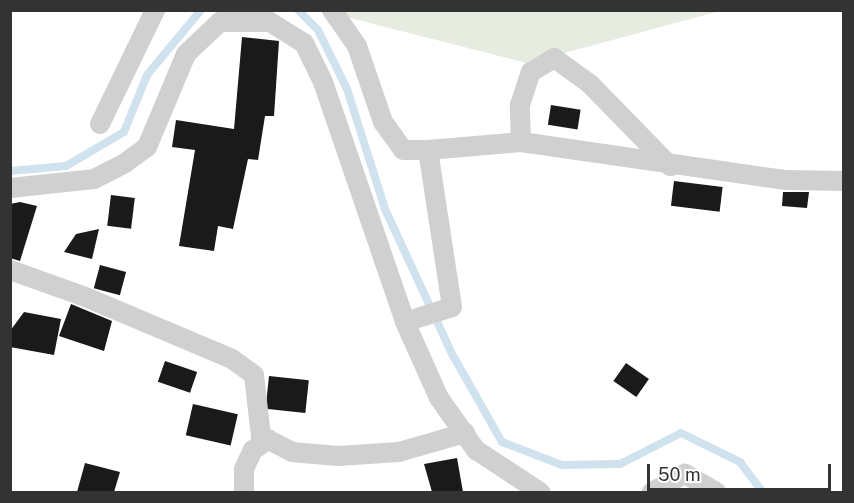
<!DOCTYPE html>
<html>
<head>
<meta charset="utf-8">
<style>
	body { margin:0 }
	#map { position:relative; width:854px; height:503px; overflow:hidden; background:#fff; font-family:"Public Sans",sans-serif }
	div>[style] { position:absolute }
	[style*='--x'] { left:calc(var(--x)*1px); top:calc(var(--y)*1px); width:calc(var(--w)*1px); rotate:calc(var(--a)*1deg) }
	.green>* { inset:0; background:#e6ecdf }
	.stream>* { height:8px; margin:-4px; padding:0 4px; transform-origin:4px; border-radius:4px; background:#cfe2ee }
	.building>* { inset:0; background:#1a1a1a; transform-origin:0 0 }
	.street>* { height:20px; margin:-10px; padding:0 10px; transform-origin:10px; border-radius:10px; background:#d0d0d0 }
	span { translate:-50% -50%; white-space:nowrap; text-align:center; line-height:1.15; -webkit-text-stroke:6px #fff; paint-order:stroke }
	.frame { position:absolute; inset:0; border:12px solid #333; pointer-events:none }
	.scale { position:absolute; left:647px; top:464px; width:184px; height:27px; box-sizing:border-box; border:3px solid #333; border-top:0; padding-left:8px; font-size:18px; line-height:21px; white-space:nowrap; color:#333; -webkit-text-stroke:4px #fff; paint-order:stroke }
</style>
</head>
<body>
<div id="map">
	<div class="green">
		<i style="clip-path:polygon(323px 11px,720px 11px,527px 63px)"></i>
	</div>
	<div class="stream">
		<i style="--x:298;--y:10;--w:28;--a:45"></i>
		<i style="--x:318;--y:30;--w:66;--a:63.8"></i>
		<i style="--x:347;--y:89;--w:126;--a:72.4"></i>
		<i style="--x:385;--y:209;--w:157;--a:65.2"></i>
		<i style="--x:451;--y:352;--w:103;--a:60.5"></i>
		<i style="--x:502;--y:442;--w:64;--a:21"></i>
		<i style="--x:562;--y:465;--w:58;--a:-1"></i>
		<i style="--x:620;--y:464;--w:68;--a:-26.9"></i>
		<i style="--x:681;--y:433;--w:66;--a:26.2"></i>
		<i style="--x:740;--y:462;--w:38;--a:53"></i>
		<i style="--x:10;--y:171;--w:56;--a:-5.1"></i>
		<i style="--x:66;--y:166;--w:67;--a:-30.4"></i>
		<i style="--x:124;--y:132;--w:61;--a:-68"></i>
		<i style="--x:147;--y:75;--w:85;--a:-50.3"></i>
	</div>
	<div class="building">
		<i style="clip-path:polygon(242px 37px,279px 41px,274px 116px,265px 116px,258px 160px,248px 159px,233px 229px,218px 226px,214px 251px,179px 246px,195px 150px,172px 147px,176px 120px,234px 129px)"></i>
		<i style="left:551px;top:105px;width:30px;height:20px;rotate:9deg"></i>
		<i style="left:674px;top:181px;width:49px;height:25px;rotate:7deg"></i>
		<i style="clip-path:polygon(783px 192px,809px 192px,807px 208px,782px 206px)"></i>
		<i style="left:111px;top:195px;width:24px;height:31px;rotate:7deg"></i>
		<i style="clip-path:polygon(20px 202px,37px 206px,20px 261px,10px 258px,10px 204px)"></i>
		<i style="clip-path:polygon(99px 229px,92px 259px,64px 252px,76px 234px)"></i>
		<i style="left:100px;top:265px;width:27px;height:24px;rotate:15deg"></i>
		<i style="clip-path:polygon(71px 304px,112px 321px,104px 351px,59px 336px)"></i>
		<i style="clip-path:polygon(24px 312px,61px 319px,54px 355px,10px 347px,10px 331px)"></i>
		<i style="left:165px;top:361px;width:34px;height:22px;rotate:19deg"></i>
		<i style="left:626px;top:363px;width:28px;height:22px;rotate:35deg"></i>
		<i style="left:269px;top:376px;width:40px;height:33px;rotate:6deg"></i>
		<i style="left:193px;top:404px;width:46px;height:32px;rotate:13deg"></i>
		<i style="clip-path:polygon(457px 458px,463px 492px,432px 492px,424px 464px)"></i>
		<i style="clip-path:polygon(85px 463px,120px 472px,114px 492px,77px 492px)"></i>
	</div>
	<div class="street">
		<i style="--x:332;--y:10;--w:44;--a:55.2"></i>
		<i style="--x:357;--y:46;--w:80;--a:71.1"></i>
		<i style="--x:383;--y:122;--w:34;--a:54"></i>
		<i style="--x:403;--y:150;--w:25;--a:0"></i>
		<i style="--x:100;--y:124;--w:127;--a:-64.2"></i>
		<i style="--x:521;--y:142;--w:37;--a:-92"></i>
		<i style="--x:520;--y:105;--w:35;--a:-72"></i>
		<i style="--x:531;--y:72;--w:27;--a:-31"></i>
		<i style="--x:554;--y:58;--w:44;--a:35.8"></i>
		<i style="--x:590;--y:84;--w:115;--a:45.7"></i>
		<i style="--x:10;--y:188;--w:84;--a:-6.1"></i>
		<i style="--x:94;--y:179;--w:35;--a:-27"></i>
		<i style="--x:125;--y:163;--w:27;--a:-36"></i>
		<i style="--x:147;--y:147;--w:101;--a:-67.2"></i>
		<i style="--x:186;--y:54;--w:47;--a:-43.3"></i>
		<i style="--x:220;--y:22;--w:50;--a:0"></i>
		<i style="--x:270;--y:22;--w:40;--a:32"></i>
		<i style="--x:304;--y:43;--w:43;--a:64"></i>
		<i style="--x:323;--y:82;--w:254;--a:71.1"></i>
		<i style="--x:405;--y:322;--w:83;--a:65.9"></i>
		<i style="--x:439;--y:398;--w:64;--a:54.6"></i>
		<i style="--x:476;--y:450;--w:77;--a:33.3"></i>
		<i style="--x:10;--y:270;--w:77;--a:19.6"></i>
		<i style="--x:83;--y:296;--w:162;--a:22.9"></i>
		<i style="--x:232;--y:359;--w:27;--a:36"></i>
		<i style="--x:254;--y:375;--w:61;--a:83.5"></i>
		<i style="--x:261;--y:436;--w:35;--a:27"></i>
		<i style="--x:292;--y:452;--w:46;--a:5"></i>
		<i style="--x:338;--y:456;--w:61;--a:-3.8"></i>
		<i style="--x:399;--y:452;--w:69;--a:-16.1"></i>
		<i style="--x:405;--y:322;--w:49;--a:-17.7"></i>
		<i style="--x:452;--y:307;--w:159;--a:-98.7"></i>
		<i style="--x:428;--y:150;--w:93;--a:-4.9"></i>
		<i style="--x:521;--y:142;--w:268;--a:8.2"></i>
		<i style="--x:786;--y:180;--w:58;--a:1"></i>
		<i style="--x:244;--y:492;--w:23;--a:-90"></i>
		<i style="--x:244;--y:469;--w:21;--a:-65"></i>
		<i style="--x:253;--y:450;--w:19;--a:-35"></i>
		<i style="--x:652;--y:492;--w:38;--a:-29"></i>
		<i style="--x:685;--y:474;--w:36;--a:30"></i>
	</div>
	<div class="frame"></div>
	<div class="scale">50 m</div>
</div>
</body>
</html>
